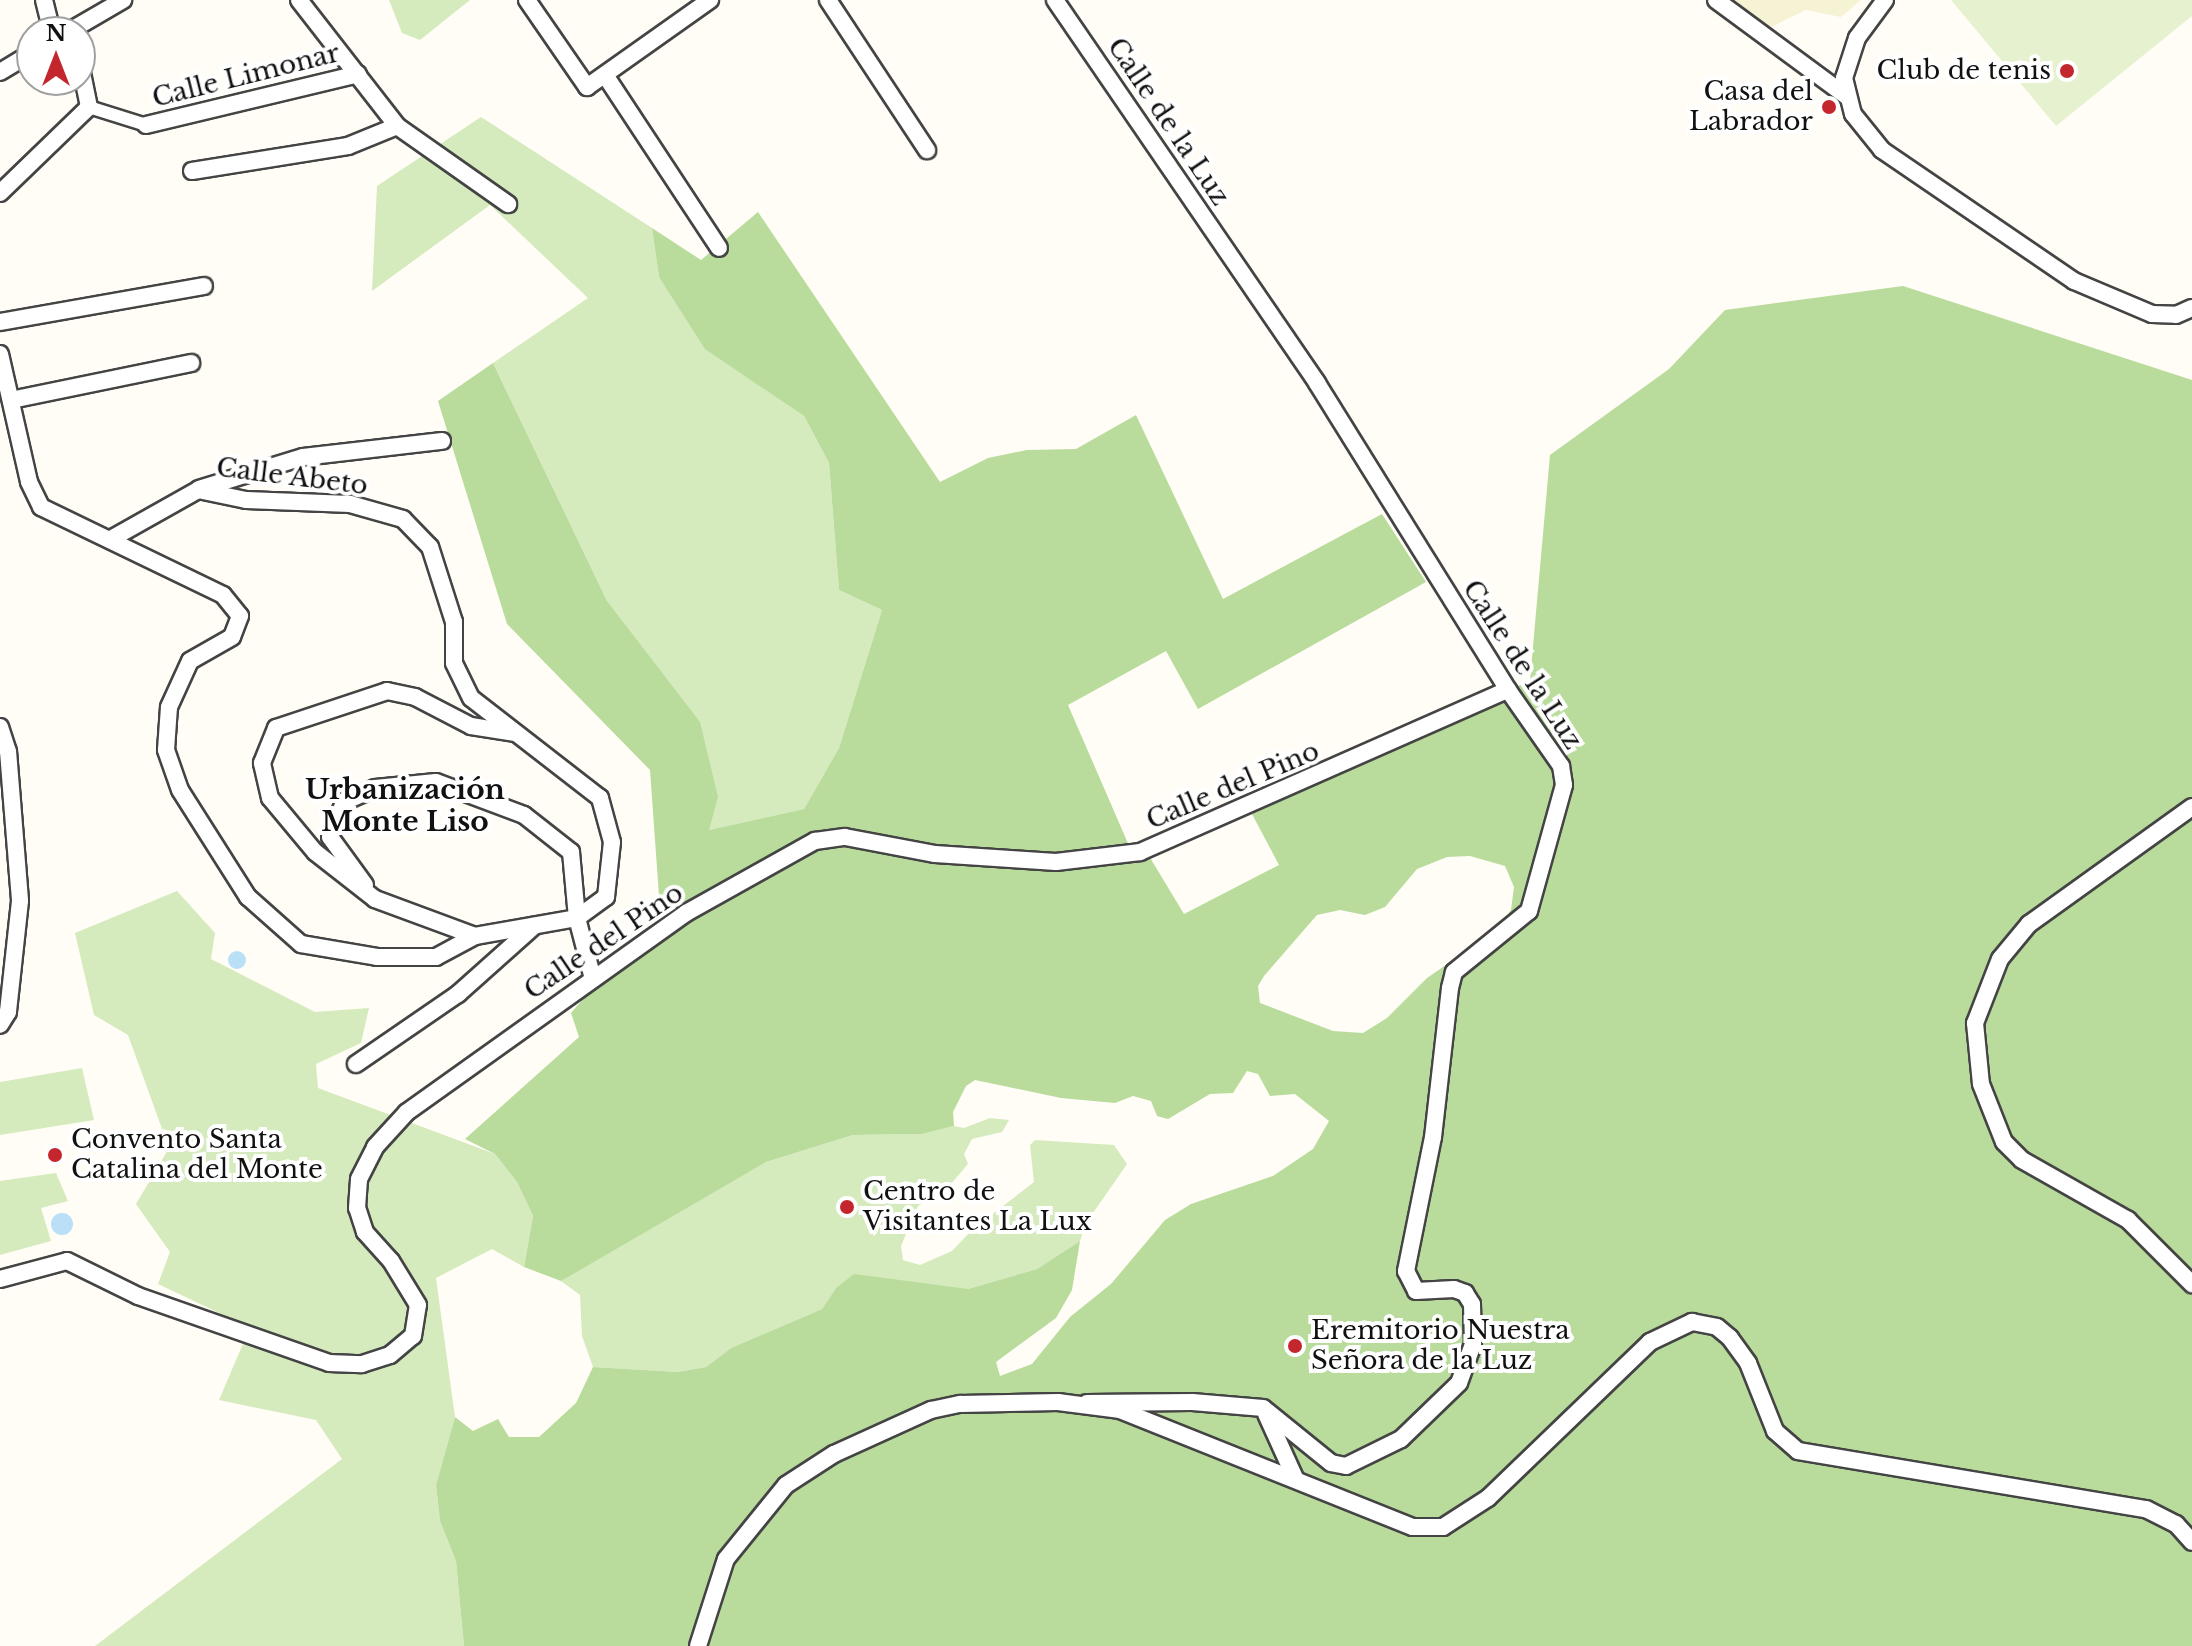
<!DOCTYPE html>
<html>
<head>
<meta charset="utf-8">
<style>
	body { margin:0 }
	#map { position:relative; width:2192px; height:1646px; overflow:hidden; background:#fffdf5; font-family:"Libre Baskerville",serif }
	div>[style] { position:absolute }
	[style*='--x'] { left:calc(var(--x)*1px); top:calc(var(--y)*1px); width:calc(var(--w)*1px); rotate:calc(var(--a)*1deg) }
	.farmland>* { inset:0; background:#f6f3d4 }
	.green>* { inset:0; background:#d5ebbd }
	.forest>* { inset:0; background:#b9dc9c }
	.pitch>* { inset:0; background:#e6f2cf }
	.water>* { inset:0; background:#b9e0f7 }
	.round { border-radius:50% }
	.roads { filter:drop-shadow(2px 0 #444) drop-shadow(-2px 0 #444) drop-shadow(0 2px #444) drop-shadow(0 -2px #444) }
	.pedestrian>* { height:12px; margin:-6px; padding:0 6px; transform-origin:6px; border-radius:6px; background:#fff }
	.minor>* { height:16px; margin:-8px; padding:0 8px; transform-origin:8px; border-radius:8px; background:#fff }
	.dots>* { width:22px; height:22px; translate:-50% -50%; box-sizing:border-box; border:4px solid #fff; border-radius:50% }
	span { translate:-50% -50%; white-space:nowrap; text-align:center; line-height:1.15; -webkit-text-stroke:8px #fff; paint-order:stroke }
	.poi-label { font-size:26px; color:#111 }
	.right { translate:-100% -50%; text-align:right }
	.left { translate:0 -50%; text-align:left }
	.street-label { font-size:26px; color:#111 }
	.neighbourhood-label { font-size:28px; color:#111; font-weight:700 }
	.north { position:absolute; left:16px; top:16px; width:80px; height:80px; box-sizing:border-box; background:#fff; border:2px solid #a0a0a0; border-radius:50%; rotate:0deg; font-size:22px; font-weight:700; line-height:32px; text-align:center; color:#111 }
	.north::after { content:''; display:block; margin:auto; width:28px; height:36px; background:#c4262e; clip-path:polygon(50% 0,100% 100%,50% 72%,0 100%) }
</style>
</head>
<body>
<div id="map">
	<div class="farmland">
		<i style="clip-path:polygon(1730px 0,1861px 0,1841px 17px,1806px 10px,1769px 28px)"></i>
	</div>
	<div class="green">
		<i style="clip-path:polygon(389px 0,470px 0,420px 40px,402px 33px)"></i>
		<i style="clip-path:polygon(481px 117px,652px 228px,659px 277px,761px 386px,804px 416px,829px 463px,839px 590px,882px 610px,839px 748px,804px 809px,709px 830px,648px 656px,607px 601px,493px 363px,588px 298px,490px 205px,372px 291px,377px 186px)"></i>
		<i style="clip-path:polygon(177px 891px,215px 933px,211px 959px,315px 1012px,369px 1008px,361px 1043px,316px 1064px,318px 1088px,495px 1154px,517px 1182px,533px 1216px,524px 1267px,492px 1249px,436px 1278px,455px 1417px,436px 1485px,440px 1521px,456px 1561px,464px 1646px,95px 1646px,342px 1459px,316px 1420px,219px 1400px,245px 1339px,232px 1319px,158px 1284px,170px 1252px,136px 1204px,169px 1148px,128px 1035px,94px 1015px,75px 933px)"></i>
		<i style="clip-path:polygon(82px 1068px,94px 1120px,0 1135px,0 1082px)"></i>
		<i style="clip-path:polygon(990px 1118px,1009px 1120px,1002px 1132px,972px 1139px,964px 1154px,968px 1164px,950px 1185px,918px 1206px,901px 1246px,903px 1260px,920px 1265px,952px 1251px,972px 1230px,1034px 1182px,1030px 1145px,1035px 1140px,1114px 1145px,1127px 1164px,1086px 1223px,1080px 1241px,1037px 1269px,968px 1289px,836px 1288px,822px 1309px,731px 1348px,706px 1367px,678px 1372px,593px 1367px,582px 1336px,580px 1295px,561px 1281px,581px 1267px,766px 1162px,853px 1135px,922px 1134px,954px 1126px,964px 1128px)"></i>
		<i style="clip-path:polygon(56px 1173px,68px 1201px,41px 1208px,51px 1241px,0 1255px,0 1181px)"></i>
	</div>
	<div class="forest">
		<i style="clip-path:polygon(evenodd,758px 212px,940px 482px,988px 458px,1027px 450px,1076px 449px,1136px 415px,1223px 599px,1382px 514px,1426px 582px,1198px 709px,1166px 651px,1068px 705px,1130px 848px,1149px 856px,1184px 914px,1279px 865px,1252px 814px,1530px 680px,1550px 455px,1669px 369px,1725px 310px,1903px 286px,2192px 380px,2192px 1646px,464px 1646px,456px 1561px,440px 1521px,436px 1485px,455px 1417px,473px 1431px,498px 1419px,509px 1437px,539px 1437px,576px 1403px,593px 1367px,678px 1372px,706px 1367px,731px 1348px,822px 1309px,836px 1288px,854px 1274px,968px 1289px,1037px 1269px,1080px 1241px,1072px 1290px,1056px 1318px,996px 1362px,1000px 1376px,1032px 1364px,1070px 1317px,1111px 1284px,1165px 1220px,1191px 1204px,1273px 1176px,1313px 1149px,1329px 1121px,1295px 1094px,1270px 1096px,1258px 1074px,1247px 1071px,1233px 1093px,1210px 1094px,1168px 1119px,1157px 1116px,1151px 1101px,1133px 1096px,1115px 1103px,1061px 1098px,975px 1080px,966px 1086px,953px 1112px,954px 1126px,922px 1134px,853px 1135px,766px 1162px,561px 1281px,524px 1267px,533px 1216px,517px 1182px,495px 1154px,465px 1139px,579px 1037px,571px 1013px,660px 910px,650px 770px,507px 624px,438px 401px,493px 363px,607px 601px,700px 722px,718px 797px,709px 830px,804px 809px,839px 748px,882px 610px,839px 590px,829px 463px,804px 416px,705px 349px,659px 277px,652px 228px,701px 260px,758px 212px,1470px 856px,1505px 866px,1514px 887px,1511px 910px,1497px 930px,1427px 978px,1387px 1018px,1363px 1033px,1333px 1031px,1260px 1003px,1258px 986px,1264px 976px,1317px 915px,1340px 910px,1365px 915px,1385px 907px,1417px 869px,1447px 857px,1470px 856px)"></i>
	</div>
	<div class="pitch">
		<i style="clip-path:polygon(1951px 0,2192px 0,2192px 16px,2056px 126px)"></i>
	</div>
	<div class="water">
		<i class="round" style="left:228px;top:951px;width:18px;height:18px"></i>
		<i class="round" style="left:51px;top:1213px;width:22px;height:22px"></i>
	</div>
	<div class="roads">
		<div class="pedestrian">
			<i style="--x:89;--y:107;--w:60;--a:17.5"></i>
		</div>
		<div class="minor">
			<i style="--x:44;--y:0;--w:33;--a:76"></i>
			<i style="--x:299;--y:0;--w:160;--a:52.1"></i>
			<i style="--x:397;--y:126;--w:136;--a:35.1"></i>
			<i style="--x:527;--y:0;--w:106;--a:55.4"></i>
			<i style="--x:587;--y:87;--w:151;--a:-35.3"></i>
			<i style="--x:828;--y:0;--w:180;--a:56.6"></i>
			<i style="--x:1055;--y:0;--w:464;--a:55.6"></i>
			<i style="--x:1317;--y:383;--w:362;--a:58.1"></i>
			<i style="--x:1508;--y:690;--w:93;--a:55.1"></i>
			<i style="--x:1561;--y:766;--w:19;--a:81"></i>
			<i style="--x:1564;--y:785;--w:131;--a:105.5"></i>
			<i style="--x:1529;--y:911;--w:97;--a:140.9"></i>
			<i style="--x:1454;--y:972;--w:16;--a:104"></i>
			<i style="--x:1450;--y:988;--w:150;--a:96.5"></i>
			<i style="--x:1433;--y:1137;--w:137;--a:101.4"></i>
			<i style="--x:1406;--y:1271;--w:22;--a:63"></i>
			<i style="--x:1416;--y:1291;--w:38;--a:-3"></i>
			<i style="--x:1454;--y:1289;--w:12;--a:20"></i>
			<i style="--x:1465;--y:1293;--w:13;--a:58"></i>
			<i style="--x:1472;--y:1304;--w:40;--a:88.6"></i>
			<i style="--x:1473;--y:1344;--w:41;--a:109.7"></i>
			<i style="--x:1459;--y:1383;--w:81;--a:136"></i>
			<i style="--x:1401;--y:1439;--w:61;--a:153.9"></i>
			<i style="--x:1346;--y:1466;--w:15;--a:-169"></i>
			<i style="--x:1331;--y:1463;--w:87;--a:-141"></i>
			<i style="--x:1263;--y:1408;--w:71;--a:-175.2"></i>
			<i style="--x:1192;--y:1402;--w:105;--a:179.5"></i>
			<i style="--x:1716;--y:0;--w:162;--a:36.4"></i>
			<i style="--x:1885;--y:0;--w:47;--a:126.4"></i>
			<i style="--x:1857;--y:38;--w:42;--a:108"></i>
			<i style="--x:1844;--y:78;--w:37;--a:76"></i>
			<i style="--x:1853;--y:114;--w:46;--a:51.1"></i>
			<i style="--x:1882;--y:150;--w:232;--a:34.3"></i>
			<i style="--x:2074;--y:281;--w:85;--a:22.9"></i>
			<i style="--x:2152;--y:314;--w:24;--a:2"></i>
			<i style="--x:2176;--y:315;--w:17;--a:-24"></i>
			<i style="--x:68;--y:32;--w:64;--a:-30.2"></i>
			<i style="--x:0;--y:72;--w:37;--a:-31"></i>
			<i style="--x:605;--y:75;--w:207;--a:56.6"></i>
			<i style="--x:146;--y:125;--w:218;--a:-13.5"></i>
			<i style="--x:192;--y:171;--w:158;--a:-9.1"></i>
			<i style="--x:348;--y:146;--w:53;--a:-22.2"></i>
			<i style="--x:0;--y:193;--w:124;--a:-44"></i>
			<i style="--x:89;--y:107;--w:45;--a:-101.6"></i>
			<i style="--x:0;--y:322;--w:207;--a:-10"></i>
			<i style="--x:0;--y:354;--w:131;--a:77.2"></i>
			<i style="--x:29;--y:482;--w:28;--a:64"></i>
			<i style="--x:41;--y:507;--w:202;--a:25.8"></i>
			<i style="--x:223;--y:595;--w:27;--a:51"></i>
			<i style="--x:240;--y:616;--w:22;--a:111"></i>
			<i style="--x:232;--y:637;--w:48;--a:150.3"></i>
			<i style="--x:190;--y:661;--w:51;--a:114.5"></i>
			<i style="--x:169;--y:707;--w:43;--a:94"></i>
			<i style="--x:166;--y:750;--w:42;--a:70.7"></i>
			<i style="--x:180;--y:790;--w:127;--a:57.6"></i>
			<i style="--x:248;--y:897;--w:71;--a:41.6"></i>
			<i style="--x:301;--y:944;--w:77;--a:9.7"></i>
			<i style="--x:377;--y:957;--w:59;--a:0"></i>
			<i style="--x:436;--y:957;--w:44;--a:-28.3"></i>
			<i style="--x:475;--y:936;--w:104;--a:-10"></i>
			<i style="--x:577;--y:918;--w:36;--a:-36"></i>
			<i style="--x:606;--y:897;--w:55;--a:-83.8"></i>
			<i style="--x:612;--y:842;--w:46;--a:-105.3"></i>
			<i style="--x:600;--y:798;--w:163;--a:-142.2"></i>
			<i style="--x:471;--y:698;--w:39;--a:-116"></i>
			<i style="--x:454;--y:663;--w:41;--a:-90"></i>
			<i style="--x:454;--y:622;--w:79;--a:-107.7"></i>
			<i style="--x:430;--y:547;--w:39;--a:-134"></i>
			<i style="--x:403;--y:519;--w:55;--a:-164.2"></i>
			<i style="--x:350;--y:504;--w:104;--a:-177.8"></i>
			<i style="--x:246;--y:500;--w:49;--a:-168.2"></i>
			<i style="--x:198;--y:490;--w:100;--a:150.6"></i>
			<i style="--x:11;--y:400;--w:184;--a:-11.6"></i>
			<i style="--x:199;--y:489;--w:109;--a:-17.1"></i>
			<i style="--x:303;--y:457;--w:140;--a:-6.6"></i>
			<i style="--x:0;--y:727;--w:25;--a:72"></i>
			<i style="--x:8;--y:751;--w:150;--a:85.4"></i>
			<i style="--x:20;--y:901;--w:112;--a:96.2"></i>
			<i style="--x:8;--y:1012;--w:15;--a:122"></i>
			<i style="--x:2192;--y:807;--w:201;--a:144.3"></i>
			<i style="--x:2029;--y:924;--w:45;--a:129.6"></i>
			<i style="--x:2000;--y:959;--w:69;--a:111.3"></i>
			<i style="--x:1975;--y:1023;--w:61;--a:84.4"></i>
			<i style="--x:1981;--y:1084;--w:62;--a:68.4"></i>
			<i style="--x:2004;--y:1142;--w:25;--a:45"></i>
			<i style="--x:2022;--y:1160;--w:122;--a:29.5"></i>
			<i style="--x:2128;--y:1220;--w:91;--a:45"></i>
			<i style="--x:365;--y:885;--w:59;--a:-126.1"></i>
			<i style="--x:330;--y:837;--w:38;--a:-68"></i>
			<i style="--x:344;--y:802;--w:34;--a:-24"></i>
			<i style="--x:375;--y:788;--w:61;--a:-5.6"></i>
			<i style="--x:436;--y:782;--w:94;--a:20.6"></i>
			<i style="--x:524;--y:815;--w:60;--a:38.2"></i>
			<i style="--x:571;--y:852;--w:66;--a:84.8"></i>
			<i style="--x:577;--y:918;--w:59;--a:75.3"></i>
			<i style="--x:475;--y:936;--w:107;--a:-159.7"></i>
			<i style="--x:375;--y:899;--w:76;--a:-141.9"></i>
			<i style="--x:315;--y:852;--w:70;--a:-129.8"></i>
			<i style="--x:270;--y:798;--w:36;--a:-103"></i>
			<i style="--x:262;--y:763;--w:38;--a:-68"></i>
			<i style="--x:276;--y:728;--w:117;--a:-18.4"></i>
			<i style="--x:387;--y:691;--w:29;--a:12"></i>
			<i style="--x:415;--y:697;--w:63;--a:27.4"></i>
			<i style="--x:471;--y:726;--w:45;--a:9"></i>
			<i style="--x:356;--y:1064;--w:124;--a:-34.5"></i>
			<i style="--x:458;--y:994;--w:102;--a:-41.8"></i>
			<i style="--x:0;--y:1279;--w:69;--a:-15"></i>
			<i style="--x:67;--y:1261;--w:79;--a:26.2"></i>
			<i style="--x:138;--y:1296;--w:202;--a:19.3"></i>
			<i style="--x:329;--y:1363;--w:33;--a:2"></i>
			<i style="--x:362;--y:1364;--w:29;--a:-18"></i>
			<i style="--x:390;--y:1355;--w:30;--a:-40"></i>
			<i style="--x:413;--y:1336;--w:31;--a:-81"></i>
			<i style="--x:418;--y:1305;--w:52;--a:-121.5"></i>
			<i style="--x:391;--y:1261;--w:39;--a:-132"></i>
			<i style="--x:365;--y:1232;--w:25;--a:-108"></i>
			<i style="--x:357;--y:1208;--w:29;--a:-86"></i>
			<i style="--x:359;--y:1179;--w:36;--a:-63"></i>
			<i style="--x:375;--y:1147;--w:47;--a:-47.6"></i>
			<i style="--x:407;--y:1112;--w:343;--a:-35.5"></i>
			<i style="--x:686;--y:913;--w:148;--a:-29.2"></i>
			<i style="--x:815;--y:841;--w:30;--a:-8"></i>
			<i style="--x:845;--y:837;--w:92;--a:10.7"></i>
			<i style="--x:935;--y:854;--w:121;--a:3.8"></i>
			<i style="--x:1056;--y:862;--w:85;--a:-6.8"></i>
			<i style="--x:1140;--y:852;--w:402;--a:-23.8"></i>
			<i style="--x:1266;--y:1414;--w:72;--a:65.6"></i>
			<i style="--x:698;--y:1646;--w:91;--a:-72.2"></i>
			<i style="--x:726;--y:1559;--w:95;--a:-51"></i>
			<i style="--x:786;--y:1485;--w:57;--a:-32.9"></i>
			<i style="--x:834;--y:1454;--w:107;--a:-24.4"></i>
			<i style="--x:931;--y:1410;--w:30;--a:-12"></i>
			<i style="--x:960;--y:1404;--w:98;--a:-1.2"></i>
			<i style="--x:1058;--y:1402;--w:63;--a:7.4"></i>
			<i style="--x:1120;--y:1410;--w:315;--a:21.8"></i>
			<i style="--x:1413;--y:1527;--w:30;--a:0"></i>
			<i style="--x:1443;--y:1527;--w:54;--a:-32.8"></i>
			<i style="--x:1488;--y:1498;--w:225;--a:-43.9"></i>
			<i style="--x:1650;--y:1342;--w:47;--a:-25.5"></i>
			<i style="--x:1692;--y:1322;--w:25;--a:11"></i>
			<i style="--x:1717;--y:1327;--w:17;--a:40"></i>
			<i style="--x:1730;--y:1338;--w:31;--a:54"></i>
			<i style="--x:1748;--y:1363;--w:73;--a:68.3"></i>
			<i style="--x:1775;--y:1431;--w:30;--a:41"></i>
			<i style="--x:1798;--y:1451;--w:353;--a:9.5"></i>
			<i style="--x:2146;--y:1509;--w:34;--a:27"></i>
			<i style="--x:2176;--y:1524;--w:24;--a:48"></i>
		</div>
	</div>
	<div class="dots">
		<i style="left:2067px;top:71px;background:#c4262e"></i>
		<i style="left:1829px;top:107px;background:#c4262e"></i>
		<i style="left:55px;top:1155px;background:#c4262e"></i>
		<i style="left:847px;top:1207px;background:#c4262e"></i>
		<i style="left:1295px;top:1346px;background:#c4262e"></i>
	</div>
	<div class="poi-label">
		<span class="right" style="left:2051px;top:71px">Club de tenis</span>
		<span class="right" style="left:1813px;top:107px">Casa del<br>Labrador</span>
		<span class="left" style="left:71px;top:1155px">Convento Santa<br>Catalina del Monte</span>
		<span class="left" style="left:863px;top:1207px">Centro de<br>Visitantes La Lux</span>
		<span class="left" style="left:1311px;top:1346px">Eremitorio Nuestra<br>Señora de la Luz</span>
	</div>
	<div class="street-label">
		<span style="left:246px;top:76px;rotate:-14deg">Calle Limonar</span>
		<span style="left:1168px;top:122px;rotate:56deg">Calle de la Luz</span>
		<span style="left:292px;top:477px;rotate:7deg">Calle Abeto</span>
		<span style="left:1522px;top:665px;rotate:57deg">Calle de la Luz</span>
		<span style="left:1233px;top:786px;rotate:-23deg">Calle del Pino</span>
		<span style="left:604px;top:942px;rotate:-34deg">Calle del Pino</span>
	</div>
	<div class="neighbourhood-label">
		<span style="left:405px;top:806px">Urbanización<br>Monte Liso</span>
	</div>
	<div class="north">N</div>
</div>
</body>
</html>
